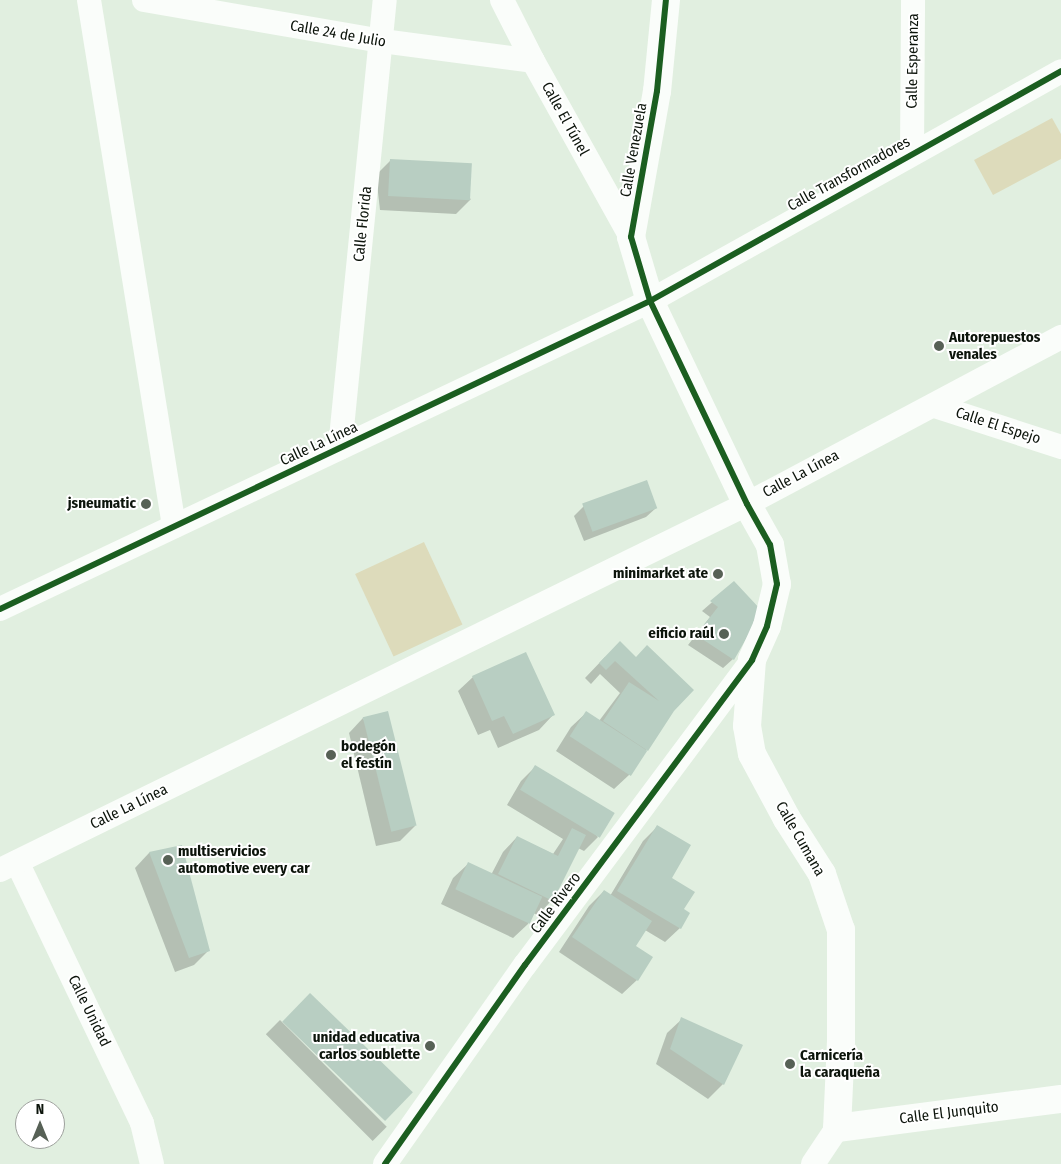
<!DOCTYPE html>
<html>
<head>
<meta charset="utf-8">
<style>
	body { margin:0 }
	#map { position:relative; width:1061px; height:1164px; overflow:hidden; background:#e1efe0; font-family:"Fira Sans Condensed",sans-serif }
	div>[style] { position:absolute }
	[style*='--x'] { left:calc(var(--x)*1px); top:calc(var(--y)*1px); width:calc(var(--w)*1px); rotate:calc(var(--a)*1deg) }
	.green>* { inset:0; background:#dddbbb; transform-origin:0 0 }
	.shadow>* { inset:0; background:#0003; transform-origin:0 0 }
	.building>* { inset:0; background:#b8cec2; transform-origin:0 0 }
	.street>* { height:24px; margin:-12px; padding:0 12px; transform-origin:12px; border-radius:12px; background:#fafdfa }
	.secondary>* { height:28px; margin:-14px; padding:0 14px; transform-origin:14px; border-radius:14px; background:#fafdfa }
	.cycleway>* { height:6px; margin:-3px; padding:0 3px; transform-origin:3px; border-radius:3px; background:#1b5e20 }
	.dots>* { width:14px; height:14px; translate:-50% -50%; box-sizing:border-box; border:2px solid #fff; border-radius:50% }
	span { translate:-50% -50%; white-space:nowrap; text-align:center; line-height:1.15; -webkit-text-stroke:4px #fff; paint-order:stroke }
	.street-label { font-size:15px; color:#0c140b }
	.poi-label { font-size:15px; color:#0c140b; font-weight:700 }
	.left { translate:0 -50%; text-align:left }
	.right { translate:-100% -50%; text-align:right }
	.north { position:absolute; left:15px; top:1099px; width:50px; height:50px; box-sizing:border-box; background:#fff; border:1px solid #9ea19d; border-radius:50%; rotate:0deg; font-size:14px; font-weight:700; line-height:20px; text-align:center; color:#0c140b }
	.north::after { content:''; display:block; margin:auto; width:18px; height:22px; background:#576156; clip-path:polygon(50% 0,100% 100%,50% 72%,0 100%) }
</style>
</head>
<body>
<div id="map">
	<div class="green">
		<i style="clip-path:polygon(1052px 118px,1061px 134px,1061px 159px,993px 195px,974px 160px)"></i>
		<i style="left:424px;top:542px;width:91px;height:76px;rotate:65deg"></i>
	</div>
	<div class="shadow">
		<i style="clip-path:polygon(390px 161px,471px 199px,456px 214px,380px 210px,376px 175px)"></i>
		<i style="clip-path:polygon(584px 506px,656px 508px,646px 517px,584px 541px,574px 516px)"></i>
		<i style="clip-path:polygon(734px 583px,733px 659px,723px 668px,688px 645px,710px 617px,702px 611px)"></i>
		<i style="clip-path:polygon(605px 657px,636px 658px,673px 710px,629px 775px,614px 789px,556px 751px,571px 727px,586px 713px,599px 721px,620px 693px,600px 674px,591px 684px,585px 678px)"></i>
		<i style="clip-path:polygon(473px 677px,553px 715px,539px 730px,498px 748px,490px 730px,478px 735px,458px 691px)"></i>
		<i style="clip-path:polygon(363px 718px,415px 826px,400px 841px,376px 846px,349px 733px)"></i>
		<i style="clip-path:polygon(535px 767px,598px 837px,584px 851px,578px 848px,552px 900px,538px 915px,533px 913px,528px 924px,513px 938px,441px 904px,453px 878px,468px 864px,491px 875px,503px 852px,517px 837px,553px 854px,563px 839px,507px 805px,521px 781px)"></i>
		<i style="clip-path:polygon(658px 826px,680px 928px,665px 942px,645px 930px,634px 946px,637px 980px,622px 994px,559px 952px,589px 906px,604px 891px,610px 896px,643px 841px)"></i>
		<i style="clip-path:polygon(181px 846px,209px 950px,194px 965px,175px 972px,135px 868px,149px 853px)"></i>
		<i style="clip-path:polygon(682px 1019px,742px 1045px,723px 1084px,708px 1099px,656px 1064px,667px 1033px)"></i>
		<i style="left:280px;top:1020px;width:151px;height:20px;rotate:45deg"></i>
	</div>
	<div class="building">
		<i style="left:390px;top:159px;width:82px;height:37px;rotate:3deg"></i>
		<i style="left:647px;top:480px;width:30px;height:69px;rotate:70deg"></i>
		<i style="clip-path:polygon(734px 581px,762px 611px,734px 660px,696px 635px,718px 607px,710px 601px)"></i>
		<i style="clip-path:polygon(620px 641px,636px 657px,647px 645px,694px 690px,674px 711px,648px 751px,603px 721px,629px 682px,659px 701px,615px 661px,606px 670px,599px 663px)"></i>
		<i style="clip-path:polygon(526px 652px,555px 715px,513px 734px,504px 716px,492px 721px,472px 676px)"></i>
		<i style="left:388px;top:711px;width:118px;height:26px;rotate:76deg"></i>
		<i style="left:586px;top:711px;width:73px;height:30px;rotate:33deg"></i>
		<i style="left:535px;top:765px;width:93px;height:29px;rotate:31deg"></i>
		<i style="clip-path:polygon(657px 825px,691px 845px,672px 878px,695px 892px,684px 909px,690px 913px,681px 929px,617px 891px)"></i>
		<i style="clip-path:polygon(572px 828px,586px 835px,553px 901px,498px 874px,517px 836px,558px 856px)"></i>
		<i style="clip-path:polygon(182px 845px,210px 951px,189px 958px,149px 852px)"></i>
		<i style="left:468px;top:862px;width:82px;height:30px;rotate:25deg"></i>
		<i style="clip-path:polygon(604px 890px,652px 921px,636px 946px,653px 957px,638px 981px,572px 937px)"></i>
		<i style="left:310px;top:993px;width:143px;height:40px;rotate:44deg"></i>
		<i style="clip-path:polygon(681px 1017px,743px 1045px,724px 1085px,670px 1049px)"></i>
	</div>
	<div class="street">
		<i style="--x:89;--y:0;--w:533;--a:80.82"></i>
		<i style="--x:144;--y:0;--w:242;--a:9.8"></i>
		<i style="--x:382;--y:41;--w:152;--a:7.5"></i>
		<i style="--x:502;--y:0;--w:68;--a:63.1"></i>
		<i style="--x:533;--y:61;--w:201;--a:60.9"></i>
		<i style="--x:912;--y:152;--w:152;--a:-89.6"></i>
		<i style="--x:935;--y:406;--w:133;--a:18"></i>
		<i style="--x:340;--y:448;--w:450;--a:-84.3"></i>
		<i style="--x:0;--y:609;--w:719;--a:-25.35"></i>
		<i style="--x:650;--y:301;--w:471;--a:-29.2"></i>
		<i style="--x:17;--y:862;--w:289;--a:64.4"></i>
		<i style="--x:142;--y:1123;--w:42;--a:76.3"></i>
		<i style="--x:0;--y:870;--w:832;--a:-26.1"></i>
		<i style="--x:747;--y:504;--w:356;--a:-28"></i>
		<i style="--x:385;--y:1164;--w:243;--a:-54.9"></i>
		<i style="--x:525;--y:965;--w:380;--a:-53.3"></i>
		<i style="--x:813;--y:1164;--w:43;--a:-56.3"></i>
	</div>
	<div class="secondary">
		<i style="--x:666;--y:0;--w:91;--a:95.6"></i>
		<i style="--x:657;--y:91;--w:148;--a:100.1"></i>
		<i style="--x:631;--y:237;--w:67;--a:73.5"></i>
		<i style="--x:650;--y:301;--w:225;--a:64.5"></i>
		<i style="--x:747;--y:504;--w:47;--a:60.7"></i>
		<i style="--x:770;--y:545;--w:40;--a:80"></i>
		<i style="--x:777;--y:584;--w:43;--a:103.4"></i>
		<i style="--x:767;--y:626;--w:37;--a:114"></i>
		<i style="--x:752;--y:660;--w:66;--a:94.3"></i>
		<i style="--x:747;--y:726;--w:28;--a:80"></i>
		<i style="--x:752;--y:754;--w:74;--a:61.7"></i>
		<i style="--x:787;--y:819;--w:65;--a:57.5"></i>
		<i style="--x:822;--y:874;--w:59;--a:71.3"></i>
		<i style="--x:841;--y:930;--w:111;--a:90"></i>
		<i style="--x:841;--y:1041;--w:87;--a:92.6"></i>
		<i style="--x:837;--y:1128;--w:226;--a:-7.4"></i>
	</div>
	<div class="cycleway">
		<i style="--x:0;--y:609;--w:719;--a:-25.35"></i>
		<i style="--x:650;--y:301;--w:471;--a:-29.2"></i>
		<i style="--x:385;--y:1164;--w:243;--a:-54.9"></i>
		<i style="--x:525;--y:965;--w:380;--a:-53.3"></i>
		<i style="--x:752;--y:660;--w:37;--a:-66"></i>
		<i style="--x:767;--y:626;--w:43;--a:-76.6"></i>
		<i style="--x:777;--y:584;--w:40;--a:-100"></i>
		<i style="--x:770;--y:545;--w:47;--a:-119.3"></i>
		<i style="--x:747;--y:504;--w:225;--a:-115.5"></i>
		<i style="--x:650;--y:301;--w:67;--a:-106.5"></i>
		<i style="--x:631;--y:237;--w:148;--a:-79.9"></i>
		<i style="--x:657;--y:91;--w:91;--a:-84.4"></i>
	</div>
	<div class="dots">
		<i style="left:939px;top:346px;background:#576156"></i>
		<i style="left:146px;top:504px;background:#576156"></i>
		<i style="left:718px;top:574px;background:#576156"></i>
		<i style="left:724px;top:634px;background:#576156"></i>
		<i style="left:331px;top:755px;background:#576156"></i>
		<i style="left:168px;top:860px;background:#576156"></i>
		<i style="left:430px;top:1046px;background:#576156"></i>
		<i style="left:790px;top:1064px;background:#576156"></i>
	</div>
	<div class="street-label">
		<span style="left:338px;top:34px;rotate:10deg">Calle 24 de Julio</span>
		<span style="left:913px;top:61px;rotate:-89deg">Calle Esperanza</span>
		<span style="left:565px;top:119px;rotate:61deg">Calle El Túnel</span>
		<span style="left:634px;top:150px;rotate:-80deg">Calle Venezuela</span>
		<span style="left:849px;top:174px;rotate:-29deg">Calle Transformadores</span>
		<span style="left:363px;top:224px;rotate:-84deg">Calle Florida</span>
		<span style="left:998px;top:426px;rotate:18deg">Calle El Espejo</span>
		<span style="left:319px;top:444px;rotate:-25deg">Calle La Línea</span>
		<span style="left:801px;top:474px;rotate:-28deg">Calle La Línea</span>
		<span style="left:129px;top:807px;rotate:-26deg">Calle La Línea</span>
		<span style="left:800px;top:839px;rotate:60deg">Calle Cumana</span>
		<span style="left:556px;top:903px;rotate:-53deg">Calle Rivero</span>
		<span style="left:89px;top:1011px;rotate:64deg">Calle Unidad</span>
		<span style="left:949px;top:1113px;rotate:-7deg">Calle El Junquito</span>
	</div>
	<div class="poi-label">
		<span class="left" style="left:949px;top:346px">Autorepuestos<br>venales</span>
		<span class="right" style="left:136px;top:504px">jsneumatic</span>
		<span class="right" style="left:708px;top:574px">minimarket ate</span>
		<span class="right" style="left:714px;top:634px">eificio raúl</span>
		<span class="left" style="left:341px;top:755px">bodegón<br>el festín</span>
		<span class="left" style="left:178px;top:860px">multiservicios<br>automotive every car</span>
		<span class="right" style="left:420px;top:1046px">unidad educativa<br>carlos soublette</span>
		<span class="left" style="left:800px;top:1064px">Carnicería<br>la caraqueña</span>
	</div>
	<div class="north">N</div>
</div>
</body>
</html>
